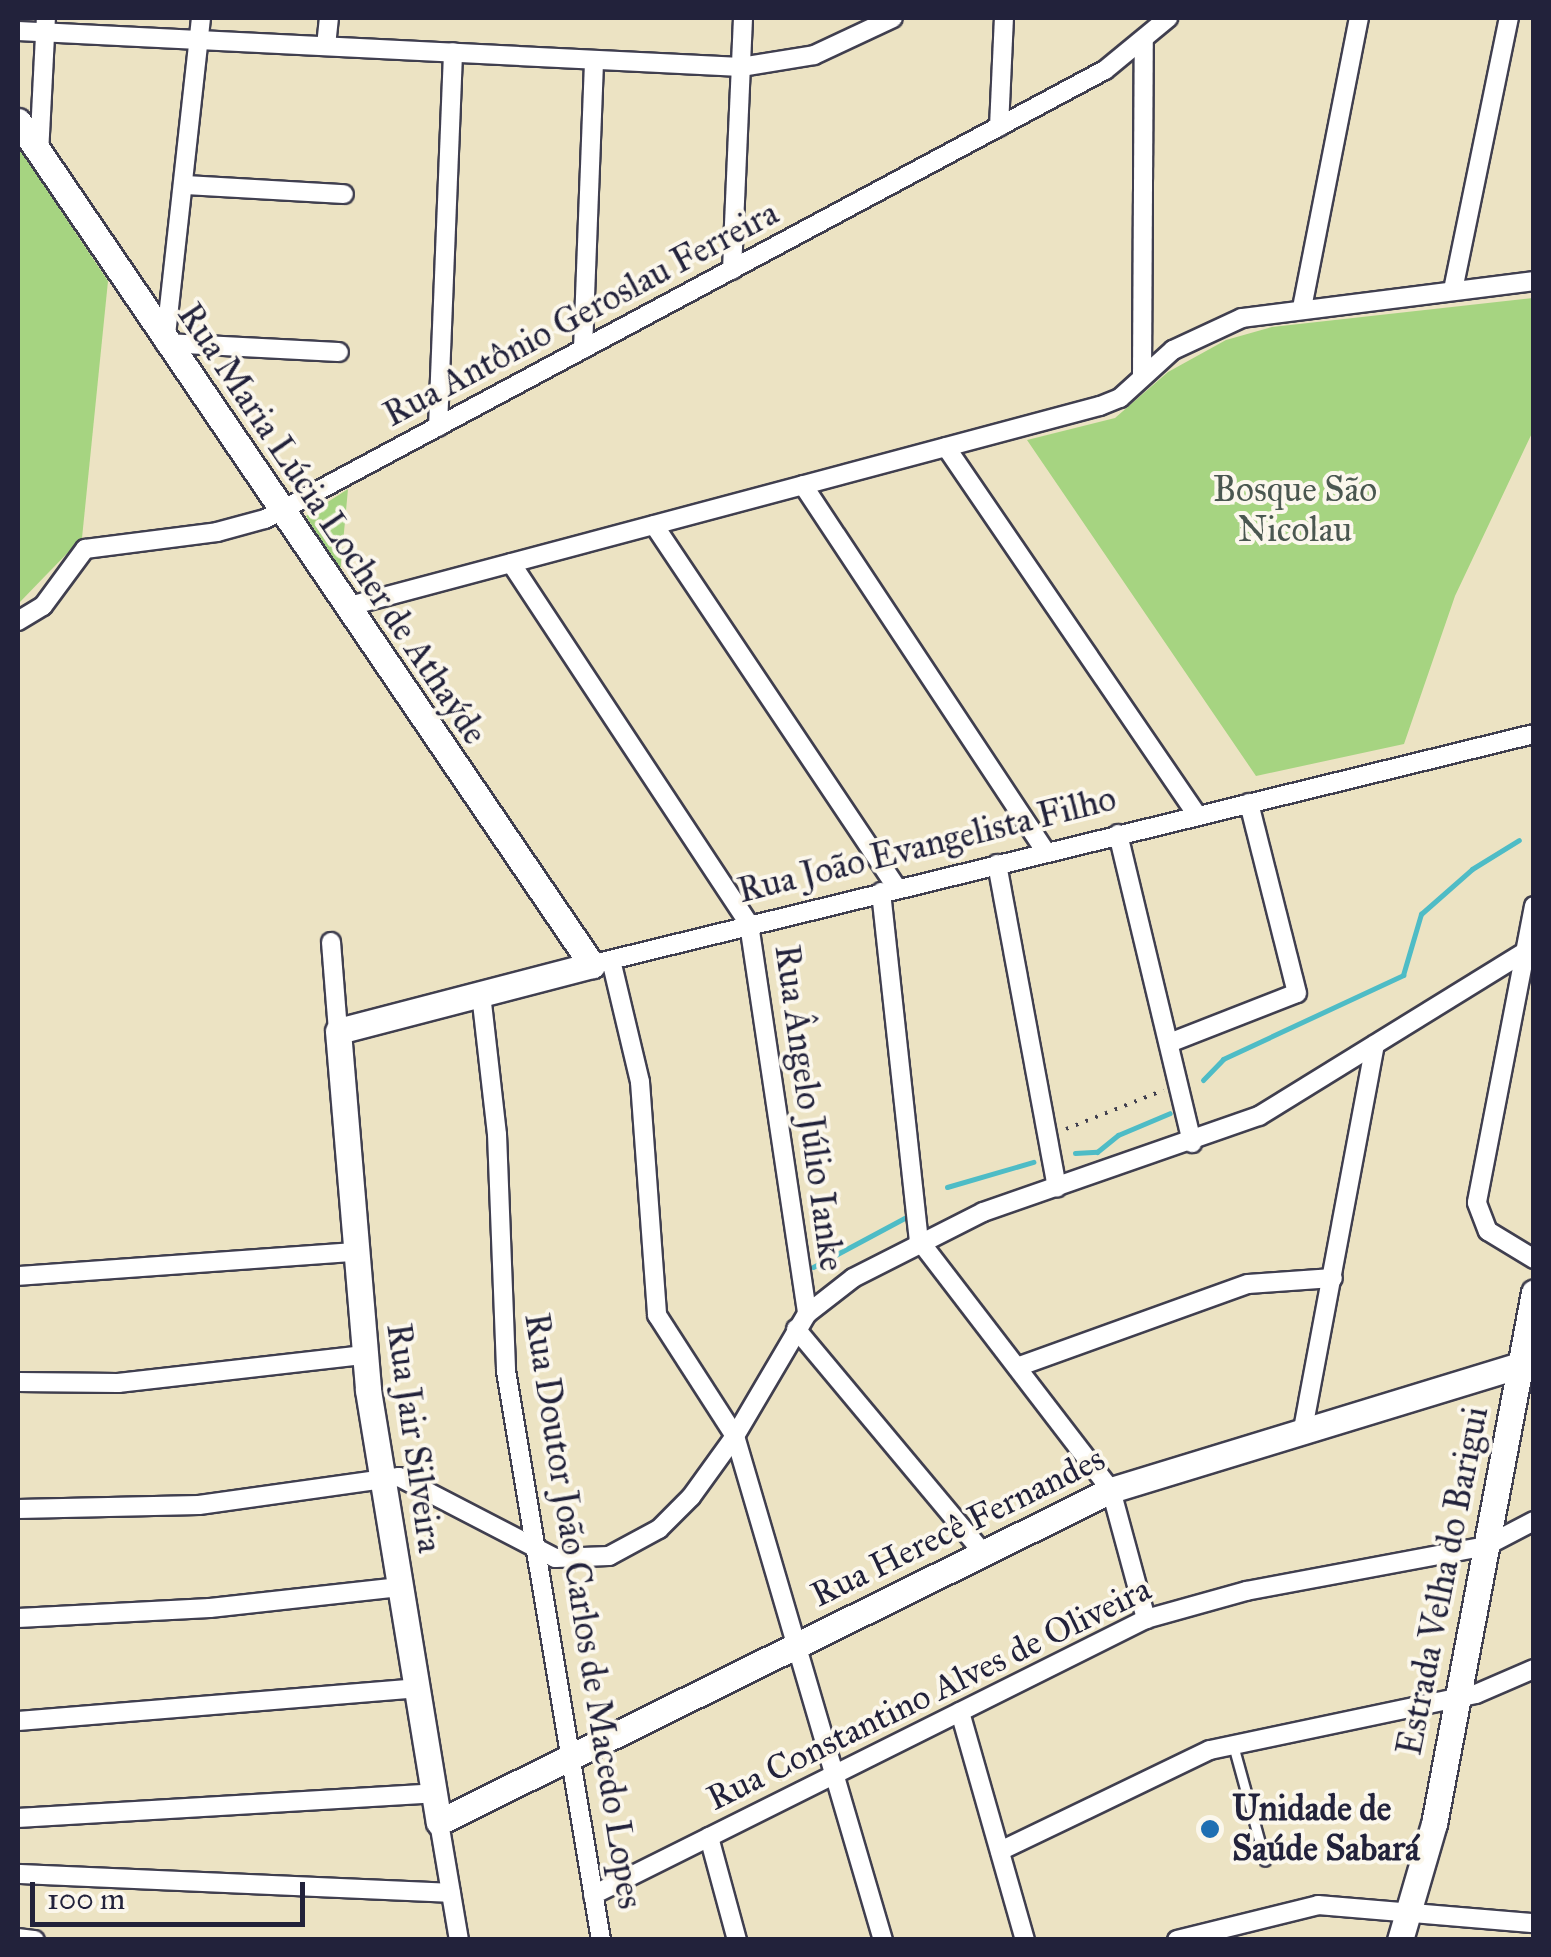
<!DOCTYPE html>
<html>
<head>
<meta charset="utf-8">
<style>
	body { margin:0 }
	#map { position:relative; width:1551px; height:1957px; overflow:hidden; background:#ece3c3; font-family:"IM FELL Great Primer",serif }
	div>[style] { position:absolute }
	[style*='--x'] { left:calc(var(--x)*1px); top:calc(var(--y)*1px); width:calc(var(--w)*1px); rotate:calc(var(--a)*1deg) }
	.green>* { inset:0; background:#a6d481 }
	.stream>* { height:5px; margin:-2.5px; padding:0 2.5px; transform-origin:2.5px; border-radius:2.5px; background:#4ebcc6 }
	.path>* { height:4px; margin-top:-2px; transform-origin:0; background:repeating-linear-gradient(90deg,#403f4f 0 2.5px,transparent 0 10.5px) }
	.roads { filter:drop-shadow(2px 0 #403f4f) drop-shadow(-2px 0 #403f4f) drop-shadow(0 2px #403f4f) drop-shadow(0 -2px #403f4f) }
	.lane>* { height:9px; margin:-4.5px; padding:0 4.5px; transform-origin:4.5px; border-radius:4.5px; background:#fff }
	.street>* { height:18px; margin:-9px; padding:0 9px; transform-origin:9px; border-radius:9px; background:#fff }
	.secondary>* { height:25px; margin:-12.5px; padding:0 12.5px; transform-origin:12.5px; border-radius:12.5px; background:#fff }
	.dots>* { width:28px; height:28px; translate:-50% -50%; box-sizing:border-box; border:5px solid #fbf7ec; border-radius:50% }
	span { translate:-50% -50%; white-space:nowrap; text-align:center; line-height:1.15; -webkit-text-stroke:8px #fbf7ec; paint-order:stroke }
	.street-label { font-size:35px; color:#22223b }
	.park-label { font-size:35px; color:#4a5750 }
	.poi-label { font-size:35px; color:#22223b; font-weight:700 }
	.left { translate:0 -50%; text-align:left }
	.frame { position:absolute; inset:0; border:20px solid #22223b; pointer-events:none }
	.scale { position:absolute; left:30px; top:1882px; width:275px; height:45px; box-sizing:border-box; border:5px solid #22223b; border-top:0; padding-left:12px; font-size:30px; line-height:35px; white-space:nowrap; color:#22223b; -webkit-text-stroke:8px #fbf7ec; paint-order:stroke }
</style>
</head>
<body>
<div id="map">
	<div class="green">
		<i style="clip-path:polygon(18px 147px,108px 281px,82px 538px,18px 604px)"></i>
		<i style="clip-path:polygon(1533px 298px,1533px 431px,1455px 596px,1404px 744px,1256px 776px,1027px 440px,1115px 418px,1168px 372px,1226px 340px,1272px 327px)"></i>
		<i style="clip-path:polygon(348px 489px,340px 575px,306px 516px)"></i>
	</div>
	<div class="stream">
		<i style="--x:1203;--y:1080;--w:29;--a:-46"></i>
		<i style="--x:1223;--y:1059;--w:199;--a:-25"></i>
		<i style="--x:1403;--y:975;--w:64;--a:-73.6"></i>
		<i style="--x:1421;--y:914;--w:68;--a:-41.4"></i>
		<i style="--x:1472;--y:869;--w:55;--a:-31.7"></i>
		<i style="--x:1075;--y:1153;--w:22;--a:-3"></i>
		<i style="--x:1097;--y:1152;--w:27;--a:-39"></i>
		<i style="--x:1118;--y:1135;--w:56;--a:-22.9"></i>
		<i style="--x:947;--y:1187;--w:90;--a:-16.2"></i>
		<i style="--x:813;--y:1267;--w:108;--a:-28.2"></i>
	</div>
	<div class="path">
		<i style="--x:1066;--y:1129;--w:105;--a:-21.7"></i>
	</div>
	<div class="roads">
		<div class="lane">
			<i style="--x:1233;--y:1745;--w:120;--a:74.6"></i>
		</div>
		<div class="street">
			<i style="--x:201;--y:18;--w:327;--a:96.3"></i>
			<i style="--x:165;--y:343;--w:174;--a:3"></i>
			<i style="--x:18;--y:31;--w:724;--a:2.85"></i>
			<i style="--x:741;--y:67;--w:74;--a:-9.3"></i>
			<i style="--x:814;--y:55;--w:87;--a:-25.1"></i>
			<i style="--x:326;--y:46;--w:28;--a:-84"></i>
			<i style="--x:999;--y:127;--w:109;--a:-87.4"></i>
			<i style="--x:39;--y:154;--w:136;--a:-87.1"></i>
			<i style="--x:186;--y:185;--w:158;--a:3.3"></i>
			<i style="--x:732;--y:270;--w:252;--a:-87.5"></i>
			<i style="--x:1453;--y:290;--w:278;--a:-78.4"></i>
			<i style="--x:1302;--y:308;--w:296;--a:-78.9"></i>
			<i style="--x:583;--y:349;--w:289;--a:-87.8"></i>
			<i style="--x:1142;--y:377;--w:336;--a:-89.7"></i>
			<i style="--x:438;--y:427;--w:375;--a:-87.7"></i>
			<i style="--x:946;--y:447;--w:445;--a:55.7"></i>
			<i style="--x:803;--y:485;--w:440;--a:56.5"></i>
			<i style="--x:654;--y:525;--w:437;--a:56.2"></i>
			<i style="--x:511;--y:563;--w:432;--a:56.6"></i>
			<i style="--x:749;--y:924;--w:394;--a:81.5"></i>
			<i style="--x:346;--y:607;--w:780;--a:-14.93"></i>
			<i style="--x:1100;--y:406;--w:22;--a:-22"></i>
			<i style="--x:1120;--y:398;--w:72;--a:-42.2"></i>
			<i style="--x:1173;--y:350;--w:76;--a:-24.9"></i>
			<i style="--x:1242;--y:318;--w:294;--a:-7.2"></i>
			<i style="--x:18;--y:621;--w:29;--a:-31"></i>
			<i style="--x:43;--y:606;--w:71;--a:-53.6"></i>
			<i style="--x:85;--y:549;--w:133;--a:-7.3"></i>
			<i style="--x:217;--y:532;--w:50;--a:-15.2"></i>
			<i style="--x:265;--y:519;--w:952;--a:-28.13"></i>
			<i style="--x:1105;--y:70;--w:82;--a:-39.5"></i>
			<i style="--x:1118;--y:834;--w:318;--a:76.5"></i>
			<i style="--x:997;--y:864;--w:329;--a:79.5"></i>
			<i style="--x:881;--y:892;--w:350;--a:83.8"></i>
			<i style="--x:919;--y:1240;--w:315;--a:52.5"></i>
			<i style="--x:1111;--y:1490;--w:134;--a:74.8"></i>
			<i style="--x:1534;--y:906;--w:302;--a:100.9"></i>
			<i style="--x:1477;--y:1203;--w:30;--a:69"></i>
			<i style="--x:1488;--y:1231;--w:54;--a:31.3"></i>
			<i style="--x:331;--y:942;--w:89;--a:85.5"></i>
			<i style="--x:611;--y:960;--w:125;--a:76.6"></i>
			<i style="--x:640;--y:1082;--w:234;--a:85.8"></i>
			<i style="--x:657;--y:1315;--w:144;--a:57.2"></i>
			<i style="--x:735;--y:1436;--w:525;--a:73.64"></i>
			<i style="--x:602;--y:962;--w:959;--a:-13.75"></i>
			<i style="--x:481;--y:994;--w:141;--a:83.5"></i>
			<i style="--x:497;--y:1134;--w:237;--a:87.8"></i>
			<i style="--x:506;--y:1371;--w:577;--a:80.52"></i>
			<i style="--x:1169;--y:1043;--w:137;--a:-21.3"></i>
			<i style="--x:1297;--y:993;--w:196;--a:-104.2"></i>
			<i style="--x:18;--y:1276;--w:339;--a:-4.1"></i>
			<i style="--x:796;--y:1329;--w:292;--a:50.1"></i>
			<i style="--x:1017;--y:1367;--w:245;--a:-19.8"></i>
			<i style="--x:1248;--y:1284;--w:85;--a:-4"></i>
			<i style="--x:18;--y:1382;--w:100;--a:0.6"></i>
			<i style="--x:118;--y:1383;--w:248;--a:-6.5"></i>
			<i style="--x:1303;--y:1429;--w:391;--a:-79.4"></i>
			<i style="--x:18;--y:1509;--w:181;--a:-1.3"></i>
			<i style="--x:199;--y:1505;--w:202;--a:-8"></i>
			<i style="--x:399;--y:1477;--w:176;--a:27.4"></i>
			<i style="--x:555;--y:1558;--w:54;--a:-2.1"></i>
			<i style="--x:609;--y:1556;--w:57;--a:-28.4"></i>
			<i style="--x:659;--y:1529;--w:45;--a:-45"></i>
			<i style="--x:691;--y:1497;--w:75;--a:-54.2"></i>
			<i style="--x:735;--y:1436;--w:142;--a:-59.5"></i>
			<i style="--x:807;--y:1314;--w:58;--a:-38"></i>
			<i style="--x:853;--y:1278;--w:146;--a:-26.9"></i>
			<i style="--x:983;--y:1212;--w:292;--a:-19.2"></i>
			<i style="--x:1259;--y:1116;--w:323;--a:-31.7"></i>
			<i style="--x:18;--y:1618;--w:192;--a:-3"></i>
			<i style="--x:210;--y:1608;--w:191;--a:-6.3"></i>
			<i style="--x:960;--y:1712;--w:237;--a:74.1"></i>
			<i style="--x:18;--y:1721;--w:400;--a:-4.7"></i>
			<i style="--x:18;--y:1818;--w:417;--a:-3.4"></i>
			<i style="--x:439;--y:1822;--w:120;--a:80.4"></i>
			<i style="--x:709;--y:1837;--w:107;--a:74.8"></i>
			<i style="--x:1000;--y:1851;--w:233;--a:-25.7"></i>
			<i style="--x:1210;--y:1750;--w:272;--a:-11.9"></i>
			<i style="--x:1476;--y:1694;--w:63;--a:-23.3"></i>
			<i style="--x:18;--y:1874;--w:433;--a:2.5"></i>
			<i style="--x:593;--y:1895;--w:618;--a:-26.52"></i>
			<i style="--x:1146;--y:1619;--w:104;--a:-15.6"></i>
			<i style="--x:1246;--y:1591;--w:244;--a:-10.6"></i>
			<i style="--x:1486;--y:1546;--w:54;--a:-27.5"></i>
			<i style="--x:18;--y:1938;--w:17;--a:7"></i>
			<i style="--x:1177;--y:1940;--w:145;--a:-13.9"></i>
			<i style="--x:1318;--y:1905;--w:217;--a:4.8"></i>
		</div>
		<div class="secondary">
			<i style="--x:18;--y:121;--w:1021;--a:55.78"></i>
			<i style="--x:592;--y:965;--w:262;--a:165.4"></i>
			<i style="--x:338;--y:1031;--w:360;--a:85.2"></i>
			<i style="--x:368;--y:1390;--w:438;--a:80.7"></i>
			<i style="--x:439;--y:1822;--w:750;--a:-26.29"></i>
			<i style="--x:1111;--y:1490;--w:428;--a:-17"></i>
			<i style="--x:1400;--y:1940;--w:121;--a:-73.7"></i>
			<i style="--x:1434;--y:1824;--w:541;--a:-79.35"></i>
		</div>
	</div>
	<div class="dots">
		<i style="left:1210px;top:1829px;background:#1f6fb2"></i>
	</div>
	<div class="street-label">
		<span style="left:581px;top:314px;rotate:-28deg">Rua Antônio Geroslau Ferreira</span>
		<span style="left:332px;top:524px;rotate:56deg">Rua Maria Lúcia Locher de Athaýde</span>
		<span style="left:927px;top:845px;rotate:-14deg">Rua João Evangelista Filho</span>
		<span style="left:809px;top:1108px;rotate:82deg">Rua Ângelo Júlio Ianke</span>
		<span style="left:414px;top:1438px;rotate:82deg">Rua Jair Silveira</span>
		<span style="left:958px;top:1527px;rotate:-26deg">Rua Herecê Fernandes</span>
		<span style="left:1443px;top:1581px;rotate:-79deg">Estrada Velha do Barigui</span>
		<span style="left:583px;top:1611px;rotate:81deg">Rua Doutor João Carlos de Macedo Lopes</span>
		<span style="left:929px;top:1694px;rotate:-26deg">Rua Constantino Alves de Oliveira</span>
	</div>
	<div class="park-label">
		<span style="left:1295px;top:510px">Bosque São<br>Nicolau</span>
	</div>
	<div class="poi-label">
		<span class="left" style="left:1232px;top:1829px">Unidade de<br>Saúde Sabará</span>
	</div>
	<div class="frame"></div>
	<div class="scale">100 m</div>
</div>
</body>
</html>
